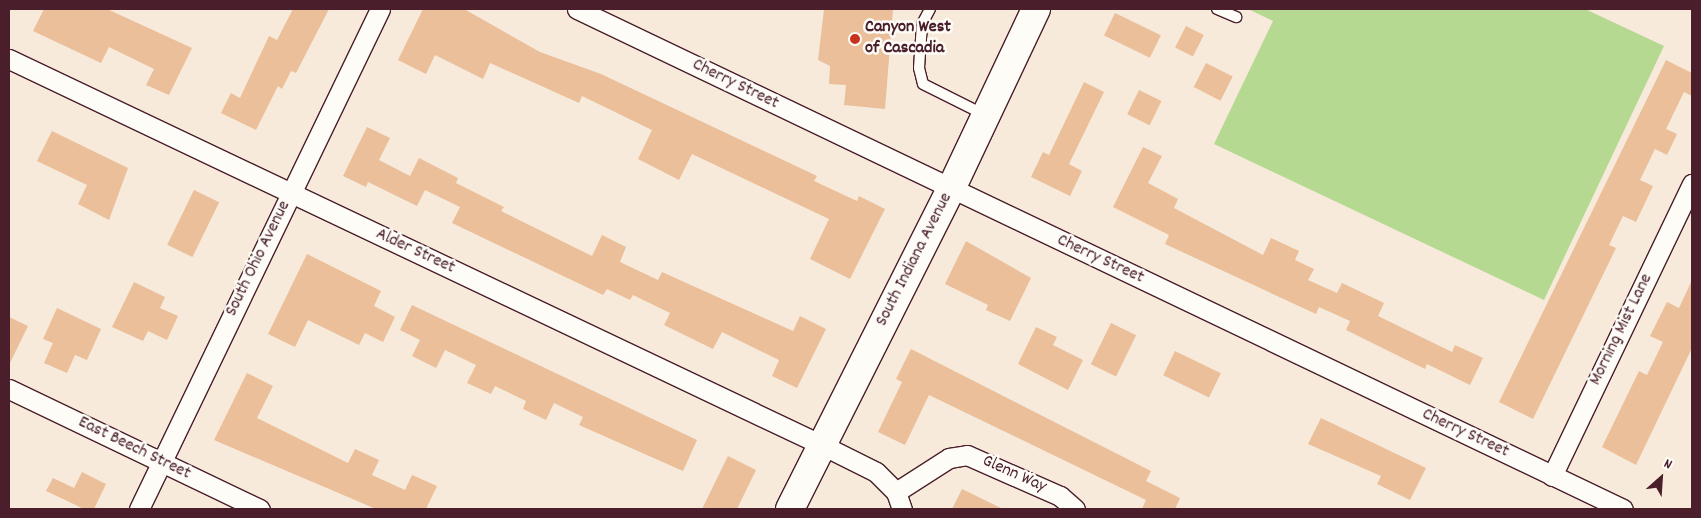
<!DOCTYPE html>
<html>
<head>
<meta charset="utf-8">
<style>
	body { margin:0 }
	#map { position:relative; width:1701px; height:518px; overflow:hidden; background:#f7eadb; font-family:Dekko,sans-serif }
	div>[style] { position:absolute }
	[style*='--x'] { left:calc(var(--x)*1px); top:calc(var(--y)*1px); width:calc(var(--w)*1px); rotate:calc(var(--a)*1deg) }
	.green>* { inset:0; background:#b6d992 }
	.building>* { inset:0; background:#eabf9a; transform-origin:0 0 }
	.roads { filter:drop-shadow(1px 0 #4a1f2b) drop-shadow(-1px 0 #4a1f2b) drop-shadow(0 1px #4a1f2b) drop-shadow(0 -1px #4a1f2b) }
	.lane>* { height:10px; margin:-5px; padding:0 5px; transform-origin:5px; border-radius:5px; background:#fdfcf7 }
	.street>* { height:19px; margin:-9.5px; padding:0 9.5px; transform-origin:9.5px; border-radius:9.5px; background:#fdfcf7 }
	.secondary>* { height:28px; margin:-14px; padding:0 14px; transform-origin:14px; border-radius:14px; background:#fdfcf7 }
	.dots>* { width:14px; height:14px; translate:-50% -50%; box-sizing:border-box; border:2px solid #fdfcf7; border-radius:50% }
	span { translate:-50% -50%; white-space:nowrap; text-align:center; line-height:1.15; -webkit-text-stroke:5px #fdfcf7; paint-order:stroke }
	.poi-label { font-size:18px; color:#4a1f2b; font-weight:700 }
	.left { translate:0 -50%; text-align:left }
	.street-label { font-size:18px; color:#4a1f2b }
	.frame { position:absolute; inset:0; border:10px solid #4a1f2b; pointer-events:none }
	.north { position:absolute; left:1636px; top:453px; width:50px; height:50px; -webkit-text-stroke:4px #fdfcf7; paint-order:stroke; rotate:26deg; font-size:14px; font-weight:700; line-height:20px; text-align:center; color:#4a1f2b }
	.north::after { content:''; display:block; margin:auto; width:18px; height:22px; background:#4a1f2b; clip-path:polygon(50% 0,100% 100%,50% 72%,0 100%) }
</style>
</head>
<body>
<div id="map">
	<div class="green">
		<i style="clip-path:polygon(1248px 9px,1585px 9px,1664px 46px,1544px 300px,1214px 144px,1273px 21px)"></i>
	</div>
	<div class="building">
		<i style="clip-path:polygon(44px 9px,107px 9px,192px 48px,169px 95px,146px 85px,154px 69px,109px 47px,101px 63px,33px 31px)"></i>
		<i style="clip-path:polygon(293px 9px,329px 9px,296px 73px,291px 71px,282px 89px,278px 86px,256px 130px,221px 113px,231px 93px,240px 98px,269px 36px,277px 40px)"></i>
		<i style="clip-path:polygon(423px 9px,464px 9px,540px 52px,601px 74px,817px 176px,814px 181px,857px 201px,859px 196px,885px 209px,850px 279px,810px 259px,829px 219px,692px 154px,679px 180px,638px 159px,652px 130px,582px 96px,579px 103px,490px 63px,483px 79px,435px 55px,426px 74px,398px 60px)"></i>
		<i style="clip-path:polygon(824px 9px,893px 9px,885px 109px,844px 105px,846px 85px,829px 84px,830px 66px,818px 60px)"></i>
		<i style="left:1115px;top:13px;width:51px;height:25px;rotate:26deg"></i>
		<i style="left:1186px;top:26px;width:20px;height:24px;rotate:27deg"></i>
		<i style="clip-path:polygon(1666px 60px,1692px 73px,1692px 96px,1684px 92px,1666px 129px,1677px 134px,1667px 155px,1655px 149px,1640px 180px,1653px 186px,1636px 222px,1623px 216px,1609px 245px,1616px 248px,1533px 419px,1499px 402px)"></i>
		<i style="left:1206px;top:63px;width:30px;height:27px;rotate:27deg"></i>
		<i style="clip-path:polygon(1084px 82px,1104px 92px,1069px 164px,1082px 171px,1070px 196px,1031px 177px,1043px 152px,1049px 155px)"></i>
		<i style="left:1139px;top:90px;width:25px;height:27px;rotate:26deg"></i>
		<i style="clip-path:polygon(367px 127px,390px 138px,379px 160px,410px 176px,419px 158px,458px 178px,456px 183px,504px 207px,501px 211px,592px 256px,602px 235px,626px 247px,620px 262px,658px 280px,662px 272px,793px 331px,800px 316px,826px 329px,797px 388px,772px 376px,779px 360px,722px 332px,713px 349px,664px 325px,670px 313px,633px 295px,630px 300px,607px 289px,603px 295px,452px 223px,460px 207px,425px 190px,417px 206px,368px 182px,366px 187px,343px 176px)"></i>
		<i style="clip-path:polygon(52px 131px,128px 168px,109px 220px,78px 204px,87px 185px,37px 161px)"></i>
		<i style="clip-path:polygon(1143px 147px,1162px 156px,1148px 183px,1178px 199px,1174px 208px,1263px 255px,1271px 238px,1299px 251px,1295px 260px,1314px 269px,1308px 280px,1337px 293px,1342px 283px,1384px 303px,1378px 316px,1452px 352px,1455px 345px,1483px 358px,1470px 385px,1427px 364px,1425px 369px,1346px 330px,1350px 321px,1319px 307px,1316px 314px,1165px 244px,1169px 235px,1113px 207px)"></i>
		<i style="left:194px;top:190px;width:28px;height:61px;rotate:26deg"></i>
		<i style="clip-path:polygon(966px 241px,1031px 278px,1010px 321px,986px 310px,988px 305px,945px 284px)"></i>
		<i style="clip-path:polygon(307px 254px,381px 291px,374px 306px,395px 317px,383px 342px,365px 333px,359px 345px,308px 320px,295px 347px,268px 334px)"></i>
		<i style="clip-path:polygon(1692px 280px,1692px 348px,1636px 465px,1602px 447px,1639px 371px,1647px 375px,1663px 342px,1650px 336px,1667px 302px,1679px 308px)"></i>
		<i style="clip-path:polygon(134px 282px,165px 297px,160px 308px,178px 316px,167px 340px,148px 331px,143px 341px,112px 327px)"></i>
		<i style="clip-path:polygon(412px 305px,697px 440px,683px 471px,579px 425px,583px 417px,554px 403px,546px 420px,523px 409px,526px 401px,495px 386px,491px 394px,467px 383px,476px 365px,445px 350px,436px 368px,412px 356px,420px 340px,400px 330px)"></i>
		<i style="clip-path:polygon(57px 308px,101px 329px,87px 360px,75px 355px,67px 373px,44px 363px,53px 343px,43px 339px)"></i>
		<i style="clip-path:polygon(9px 317px,28px 326px,9px 365px)"></i>
		<i style="left:1111px;top:323px;width:28px;height:46px;rotate:26deg"></i>
		<i style="clip-path:polygon(1036px 327px,1057px 337px,1053px 345px,1083px 360px,1068px 390px,1018px 364px)"></i>
		<i style="clip-path:polygon(911px 349px,1151px 471px,1146px 481px,1180px 498px,1175px 509px,1142px 509px,1146px 500px,929px 395px,905px 445px,878px 432px,902px 382px,896px 379px)"></i>
		<i style="left:1175px;top:351px;width:51px;height:27px;rotate:26deg"></i>
		<i style="clip-path:polygon(247px 373px,273px 386px,257px 418px,348px 463px,355px 449px,379px 460px,372px 475px,405px 490px,412px 475px,437px 486px,426px 509px,376px 509px,214px 440px)"></i>
		<i style="clip-path:polygon(1321px 418px,1426px 468px,1410px 500px,1377px 484px,1381px 476px,1308px 444px)"></i>
		<i style="clip-path:polygon(728px 456px,756px 470px,737px 509px,702px 509px)"></i>
		<i style="clip-path:polygon(82px 472px,106px 484px,94px 509px,84px 509px,46px 491px,53px 478px,74px 488px)"></i>
		<i style="clip-path:polygon(962px 489px,1003px 509px,952px 509px)"></i>
	</div>
	<div class="roads">
		<div class="lane">
			<i style="--x:930;--y:9;--w:17;--a:118"></i>
			<i style="--x:922;--y:24;--w:44;--a:93.9"></i>
			<i style="--x:919;--y:68;--w:16;--a:76"></i>
			<i style="--x:923;--y:84;--w:69;--a:26.6"></i>
			<i style="--x:1217;--y:9;--w:21;--a:23"></i>
		</div>
		<div class="street">
			<i style="--x:577;--y:9;--w:1159;--a:25.55"></i>
			<i style="--x:9;--y:59;--w:900;--a:25.4"></i>
			<i style="--x:822;--y:445;--w:60;--a:26.6"></i>
			<i style="--x:876;--y:472;--w:28;--a:45"></i>
			<i style="--x:896;--y:492;--w:18;--a:71"></i>
			<i style="--x:9;--y:389;--w:278;--a:25.6"></i>
			<i style="--x:1552;--y:476;--w:324;--a:-64.4"></i>
			<i style="--x:896;--y:492;--w:63;--a:-32.7"></i>
			<i style="--x:949;--y:458;--w:18;--a:-9"></i>
			<i style="--x:967;--y:455;--w:102;--a:23.8"></i>
			<i style="--x:1060;--y:496;--w:20;--a:41"></i>
			<i style="--x:139;--y:509;--w:555;--a:-64.27"></i>
		</div>
		<div class="secondary">
			<i style="--x:790;--y:509;--w:358;--a:-63.3"></i>
			<i style="--x:951;--y:189;--w:199;--a:-64.7"></i>
		</div>
	</div>
	<div class="dots">
		<i style="left:855px;top:39px;background:#c8321e"></i>
	</div>
	<div class="poi-label">
		<span class="left" style="left:865px;top:39px">Canyon West<br>of Cascadia</span>
	</div>
	<div class="street-label">
		<span style="left:735px;top:85px;rotate:26deg">Cherry Street</span>
		<span style="left:415px;top:252px;rotate:25deg">Alder Street</span>
		<span style="left:259px;top:259px;rotate:-64deg">South Ohio Avenue</span>
		<span style="left:915px;top:260px;rotate:-63deg">South Indiana Avenue</span>
		<span style="left:1100px;top:260px;rotate:25deg">Cherry Street</span>
		<span style="left:1622px;top:330px;rotate:-64deg">Morning Mist Lane</span>
		<span style="left:1465px;top:434px;rotate:25deg">Cherry Street</span>
		<span style="left:134px;top:449px;rotate:26deg">East Beech Street</span>
		<span style="left:1014px;top:475px;rotate:24deg">Glenn Way</span>
	</div>
	<div class="frame"></div>
	<div class="north">N</div>
</div>
</body>
</html>
